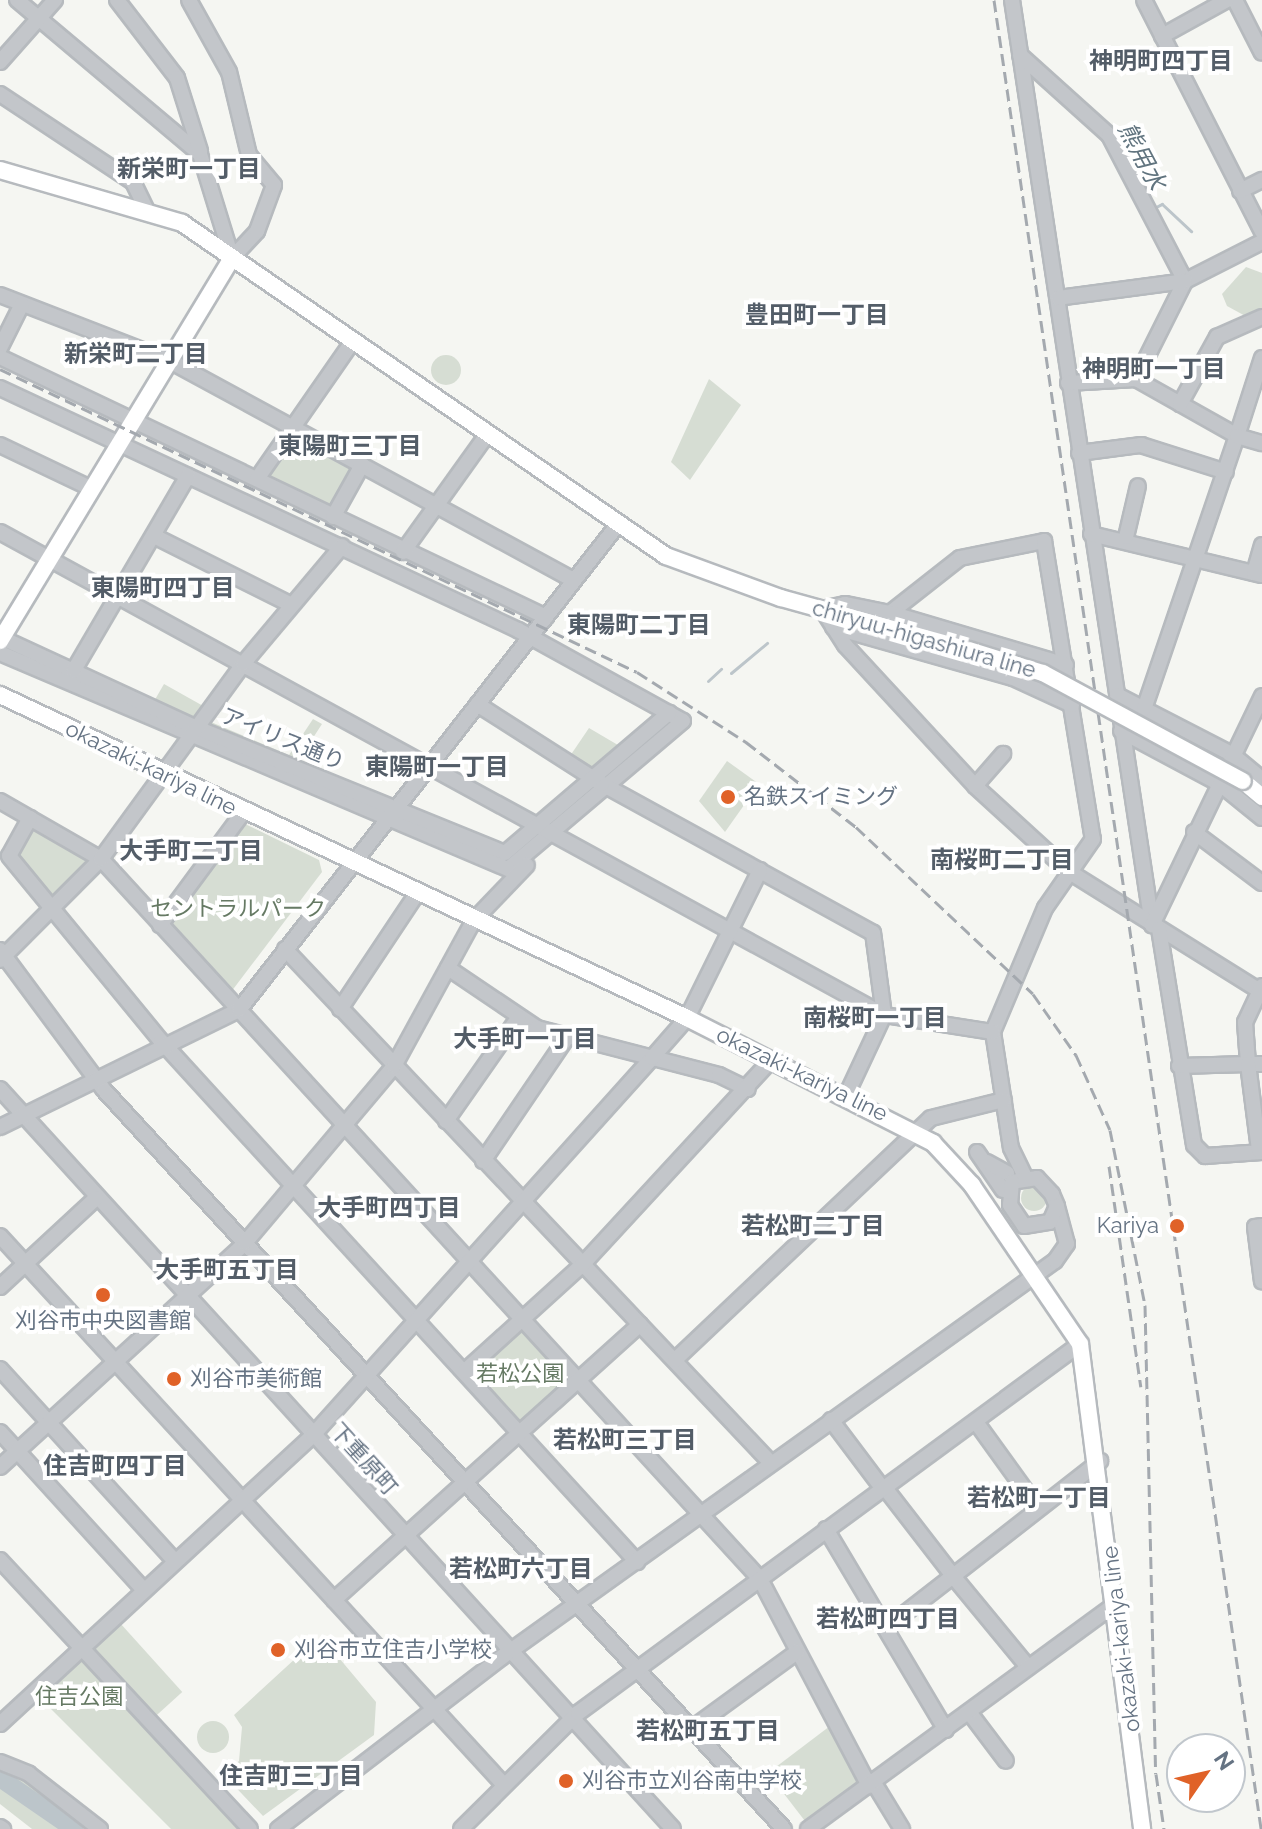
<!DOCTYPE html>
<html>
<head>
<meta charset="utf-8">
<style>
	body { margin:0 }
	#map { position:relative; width:1262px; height:1829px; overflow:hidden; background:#f5f6f2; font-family:Raleway,"Noto Sans JP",sans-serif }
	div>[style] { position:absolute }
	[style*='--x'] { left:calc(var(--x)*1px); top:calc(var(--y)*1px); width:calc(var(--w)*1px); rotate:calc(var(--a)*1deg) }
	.green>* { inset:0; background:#d6ddd3; transform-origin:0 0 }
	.round { border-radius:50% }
	.stream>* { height:3px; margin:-1.5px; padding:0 1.5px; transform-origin:1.5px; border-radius:1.5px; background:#bcc5ca }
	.river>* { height:18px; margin:-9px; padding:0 9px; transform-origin:9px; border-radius:9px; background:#bcc5ca }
	.roads { filter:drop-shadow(2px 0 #b6babe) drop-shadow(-2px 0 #b6babe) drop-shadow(0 2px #b6babe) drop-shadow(0 -2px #b6babe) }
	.minor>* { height:14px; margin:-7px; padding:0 7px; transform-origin:7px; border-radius:7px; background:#c3c6ca }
	.major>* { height:16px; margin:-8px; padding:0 8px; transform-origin:8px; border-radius:8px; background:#fff }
	.rail>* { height:3px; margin-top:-1.5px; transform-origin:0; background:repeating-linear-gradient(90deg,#a4a9af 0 12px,transparent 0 18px) }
	.bridges { filter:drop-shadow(2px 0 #b6babe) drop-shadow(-2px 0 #b6babe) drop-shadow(0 2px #b6babe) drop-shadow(0 -2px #b6babe) }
	.major-bridge>* { height:16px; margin:-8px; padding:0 8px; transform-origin:8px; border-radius:8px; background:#fff }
	.dots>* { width:22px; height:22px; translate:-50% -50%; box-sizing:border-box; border:4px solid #fff; border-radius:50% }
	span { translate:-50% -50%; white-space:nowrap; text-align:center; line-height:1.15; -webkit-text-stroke:8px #fff; paint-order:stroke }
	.street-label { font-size:22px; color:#657383 }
	.poi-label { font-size:22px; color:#657383 }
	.left { translate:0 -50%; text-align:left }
	.right { translate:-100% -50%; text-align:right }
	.park-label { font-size:22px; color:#667a64 }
	.neighbourhood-label { font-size:24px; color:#535d68; font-weight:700 }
	.water-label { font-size:24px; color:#61747f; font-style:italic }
	.north { position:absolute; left:1166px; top:1733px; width:80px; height:80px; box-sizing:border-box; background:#fff; border:2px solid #c1c7cd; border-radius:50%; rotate:56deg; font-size:22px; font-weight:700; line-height:32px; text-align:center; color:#657383 }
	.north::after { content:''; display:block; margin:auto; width:28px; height:36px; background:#e06228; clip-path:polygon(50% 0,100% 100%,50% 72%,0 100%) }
</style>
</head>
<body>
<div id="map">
	<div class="green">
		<i style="clip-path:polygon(1246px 267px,1262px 273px,1262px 312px,1249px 318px,1227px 306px,1222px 294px)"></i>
		<i class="round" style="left:431px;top:355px;width:30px;height:30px"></i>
		<i style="clip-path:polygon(709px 379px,741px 405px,690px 480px,671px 462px)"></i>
		<i style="clip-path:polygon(294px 433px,356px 467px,333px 511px,262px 478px)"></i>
		<i style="clip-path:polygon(164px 684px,205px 707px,195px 721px,153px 703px)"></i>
		<i style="clip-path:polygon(313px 719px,322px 724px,296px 764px,207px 728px,211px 722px,289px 755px)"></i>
		<i style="clip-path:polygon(589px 728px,623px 748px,596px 772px,570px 756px)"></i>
		<i style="clip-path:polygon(727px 761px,759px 784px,725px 832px,699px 801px)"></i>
		<i style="clip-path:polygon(243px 823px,319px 860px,322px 872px,231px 992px,168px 924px)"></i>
		<i style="clip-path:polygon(32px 827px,92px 861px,52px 901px,15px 855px)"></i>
		<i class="round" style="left:1021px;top:1185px;width:26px;height:26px"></i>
		<i style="left:520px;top:1325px;width:73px;height:67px;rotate:48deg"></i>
		<i style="left:120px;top:1623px;width:93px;height:36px;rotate:48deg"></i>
		<i style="clip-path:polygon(329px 1646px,376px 1702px,374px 1735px,263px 1816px,224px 1775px,239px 1761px,242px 1727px,234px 1715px,309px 1646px)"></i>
		<i style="clip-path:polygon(80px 1657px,239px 1829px,171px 1829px,37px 1695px)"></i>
		<i class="round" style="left:197px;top:1721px;width:32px;height:32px"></i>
		<i style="clip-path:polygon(830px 1726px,862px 1786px,808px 1825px,768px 1773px)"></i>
		<i style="clip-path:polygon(0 1762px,102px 1829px,32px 1829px,0 1804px)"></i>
	</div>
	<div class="stream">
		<i style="--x:1154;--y:208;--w:9;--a:-27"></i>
		<i style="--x:1162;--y:204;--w:40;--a:43"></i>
		<i style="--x:731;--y:673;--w:47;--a:-39.8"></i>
		<i style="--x:708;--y:681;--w:18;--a:-43"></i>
	</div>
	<div class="river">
		<i style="--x:0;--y:1778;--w:90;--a:34.6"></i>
	</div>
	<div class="roads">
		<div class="minor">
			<i style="--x:17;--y:0;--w:239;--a:40.1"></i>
			<i style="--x:200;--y:154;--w:109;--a:72.9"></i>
			<i style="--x:232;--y:258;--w:37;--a:-47"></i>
			<i style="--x:257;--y:231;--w:49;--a:-69.7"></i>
			<i style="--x:274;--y:185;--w:39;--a:-130"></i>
			<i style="--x:249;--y:155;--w:85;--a:-103.5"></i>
			<i style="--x:229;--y:72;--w:82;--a:-119.1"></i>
			<i style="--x:117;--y:0;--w:98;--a:52.4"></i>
			<i style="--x:177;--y:78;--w:77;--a:72.5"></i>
			<i style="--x:1012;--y:0;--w:936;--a:81.39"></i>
			<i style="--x:1144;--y:0;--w:260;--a:63"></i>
			<i style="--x:1235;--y:0;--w:59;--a:63"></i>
			<i style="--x:1162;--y:36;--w:74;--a:-29"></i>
			<i style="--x:1020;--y:55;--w:120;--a:42"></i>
			<i style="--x:1109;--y:135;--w:165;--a:62.5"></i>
			<i style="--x:1185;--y:281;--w:86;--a:-26.9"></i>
			<i style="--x:0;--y:62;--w:83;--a:-48.4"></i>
			<i style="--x:0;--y:94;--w:159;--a:33.5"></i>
			<i style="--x:133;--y:182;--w:30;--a:64"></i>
			<i style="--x:1240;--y:191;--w:25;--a:-27"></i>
			<i style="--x:1185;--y:281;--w:110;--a:116.6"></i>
			<i style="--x:1136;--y:379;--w:116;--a:29.4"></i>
			<i style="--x:1237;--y:436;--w:82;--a:-72.2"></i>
			<i style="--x:0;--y:295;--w:182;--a:21.2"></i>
			<i style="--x:170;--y:361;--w:460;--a:28.5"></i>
			<i style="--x:1058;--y:298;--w:128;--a:-7.6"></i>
			<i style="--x:0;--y:348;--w:49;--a:-63.4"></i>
			<i style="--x:0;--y:357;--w:605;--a:25.46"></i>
			<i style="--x:1068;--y:383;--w:68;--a:-3.4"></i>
			<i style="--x:0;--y:388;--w:572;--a:25.04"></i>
			<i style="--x:518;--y:630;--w:188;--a:28.9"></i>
			<i style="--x:683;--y:721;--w:229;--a:139.8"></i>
			<i style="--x:508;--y:869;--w:552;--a:-156.96"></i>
			<i style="--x:1180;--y:404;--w:77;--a:-61.1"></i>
			<i style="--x:1217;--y:337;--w:49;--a:-24"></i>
			<i style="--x:0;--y:445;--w:100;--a:25.5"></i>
			<i style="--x:1079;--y:453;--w:63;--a:-7.4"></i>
			<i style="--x:1141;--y:445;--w:89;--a:17.6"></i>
			<i style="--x:257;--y:479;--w:168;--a:-55.2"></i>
			<i style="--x:333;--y:517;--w:60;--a:-60.9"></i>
			<i style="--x:0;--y:532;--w:1007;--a:28.65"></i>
			<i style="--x:884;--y:1015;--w:83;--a:-97.6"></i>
			<i style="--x:873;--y:933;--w:309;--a:-151.2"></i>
			<i style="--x:602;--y:784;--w:148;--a:-147.4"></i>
			<i style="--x:1091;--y:534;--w:176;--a:13.5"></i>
			<i style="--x:154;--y:536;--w:154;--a:26.6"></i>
			<i style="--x:1126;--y:537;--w:52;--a:-76.8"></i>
			<i style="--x:403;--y:552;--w:143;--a:-54.4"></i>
			<i style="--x:1254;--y:573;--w:29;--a:-74"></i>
			<i style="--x:890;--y:613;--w:89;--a:-38.2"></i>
			<i style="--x:960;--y:558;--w:86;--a:-11.4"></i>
			<i style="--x:1044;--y:541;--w:302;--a:80.7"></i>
			<i style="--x:1093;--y:839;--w:84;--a:124.8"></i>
			<i style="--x:1045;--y:908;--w:134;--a:112.8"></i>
			<i style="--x:993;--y:1032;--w:117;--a:81.2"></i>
			<i style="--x:1011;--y:1148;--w:30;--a:64"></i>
			<i style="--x:833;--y:627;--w:187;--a:15.8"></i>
			<i style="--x:1013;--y:678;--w:65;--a:24.6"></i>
			<i style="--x:0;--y:637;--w:217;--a:24.8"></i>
			<i style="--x:197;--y:728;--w:332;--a:22.1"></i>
			<i style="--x:505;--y:853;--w:216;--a:-40.5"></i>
			<i style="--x:1066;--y:665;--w:184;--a:-163.5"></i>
			<i style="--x:890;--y:613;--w:46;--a:-168.7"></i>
			<i style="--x:845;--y:604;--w:24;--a:168"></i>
			<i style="--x:822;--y:609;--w:43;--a:57.4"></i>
			<i style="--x:845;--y:645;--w:192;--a:47.3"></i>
			<i style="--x:975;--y:786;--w:126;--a:42.4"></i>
			<i style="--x:1068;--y:871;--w:229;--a:32"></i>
			<i style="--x:74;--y:670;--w:225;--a:-59.6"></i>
			<i style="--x:1117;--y:695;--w:131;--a:27.3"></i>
			<i style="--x:1233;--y:755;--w:38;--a:40"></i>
			<i style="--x:1144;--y:709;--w:288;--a:-71.2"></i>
			<i style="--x:1237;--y:436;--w:26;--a:16"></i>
			<i style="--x:1121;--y:731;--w:112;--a:28.2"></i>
			<i style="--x:1220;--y:784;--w:54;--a:39"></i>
			<i style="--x:975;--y:786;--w:43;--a:-48.8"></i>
			<i style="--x:0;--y:801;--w:116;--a:29.9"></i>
			<i style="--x:101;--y:859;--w:976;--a:47.53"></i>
			<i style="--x:760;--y:1579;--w:234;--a:62.2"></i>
			<i style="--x:30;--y:818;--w:43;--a:118.9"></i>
			<i style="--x:9;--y:856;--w:239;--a:50.6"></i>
			<i style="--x:161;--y:1041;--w:706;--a:47.58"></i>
			<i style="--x:1194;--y:832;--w:85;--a:36.9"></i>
			<i style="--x:160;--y:925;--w:139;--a:-53.5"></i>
			<i style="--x:1152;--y:925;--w:254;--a:-64.3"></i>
			<i style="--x:1159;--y:929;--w:219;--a:80.8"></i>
			<i style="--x:1194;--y:1145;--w:16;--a:45"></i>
			<i style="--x:1205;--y:1156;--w:57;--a:-4"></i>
			<i style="--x:285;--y:949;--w:706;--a:46.61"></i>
			<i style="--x:0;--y:950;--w:174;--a:53.4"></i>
			<i style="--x:104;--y:1090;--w:1004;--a:47.38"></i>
			<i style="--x:0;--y:960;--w:143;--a:-45"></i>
			<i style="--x:101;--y:859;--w:241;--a:-53.9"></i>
			<i style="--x:243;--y:664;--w:154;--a:-50"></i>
			<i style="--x:448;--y:968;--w:107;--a:34"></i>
			<i style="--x:537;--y:1028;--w:188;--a:14.5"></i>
			<i style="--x:719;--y:1075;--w:32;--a:26"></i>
			<i style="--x:1262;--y:986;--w:40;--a:115"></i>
			<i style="--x:1245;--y:1022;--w:42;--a:85.9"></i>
			<i style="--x:1248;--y:1064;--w:14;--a:0"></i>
			<i style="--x:340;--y:1009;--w:141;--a:-56.3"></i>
			<i style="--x:1179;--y:1066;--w:69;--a:-1.7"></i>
			<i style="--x:1248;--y:1064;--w:87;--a:82.7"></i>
			<i style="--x:0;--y:1089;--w:1000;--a:47.71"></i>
			<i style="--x:846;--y:1096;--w:89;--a:-64.9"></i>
			<i style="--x:884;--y:1015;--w:110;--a:8.9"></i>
			<i style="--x:446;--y:1121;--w:126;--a:-55"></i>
			<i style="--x:0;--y:1127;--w:266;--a:-26.1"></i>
			<i style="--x:239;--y:1010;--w:613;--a:-52.03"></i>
			<i style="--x:977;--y:1152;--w:46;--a:55.6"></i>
			<i style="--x:483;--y:1161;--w:148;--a:-55.8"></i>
			<i style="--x:987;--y:1162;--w:23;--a:29"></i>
			<i style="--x:1262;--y:1226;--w:7;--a:172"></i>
			<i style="--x:1255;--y:1227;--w:55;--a:82.7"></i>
			<i style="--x:0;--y:1236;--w:745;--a:47.45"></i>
			<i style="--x:0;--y:1287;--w:131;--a:-42.8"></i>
			<i style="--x:675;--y:1360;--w:352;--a:-43.4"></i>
			<i style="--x:931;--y:1118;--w:75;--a:-13.9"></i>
			<i style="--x:0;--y:1369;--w:260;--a:47.7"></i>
			<i style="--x:465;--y:1371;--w:158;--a:-42.2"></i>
			<i style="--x:582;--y:1265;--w:280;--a:-47.3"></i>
			<i style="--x:831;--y:1420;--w:86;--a:53"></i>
			<i style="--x:976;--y:1422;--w:106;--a:54.2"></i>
			<i style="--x:0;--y:1432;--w:212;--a:47.7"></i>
			<i style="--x:0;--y:1467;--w:332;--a:-42.4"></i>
			<i style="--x:245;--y:1243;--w:231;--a:-49.9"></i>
			<i style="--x:394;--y:1066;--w:166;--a:-61.3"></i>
			<i style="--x:474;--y:920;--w:76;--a:-46.1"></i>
			<i style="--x:885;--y:1488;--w:111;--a:52.3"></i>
			<i style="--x:953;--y:1576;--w:187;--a:-38"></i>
			<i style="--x:826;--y:1529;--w:234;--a:59.2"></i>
			<i style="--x:0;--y:1560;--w:367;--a:47.1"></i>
			<i style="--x:334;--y:1600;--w:412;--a:-42"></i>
			<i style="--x:886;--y:1628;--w:85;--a:-37.8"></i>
			<i style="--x:953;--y:1576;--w:118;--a:50.5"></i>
			<i style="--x:969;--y:1712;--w:61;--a:52.9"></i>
			<i style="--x:0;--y:1724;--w:426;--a:-42.7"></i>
			<i style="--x:313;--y:1435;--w:507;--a:-48.04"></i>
			<i style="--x:652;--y:1058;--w:53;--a:-48.8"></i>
			<i style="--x:687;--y:1018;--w:165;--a:-63.7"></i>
			<i style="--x:691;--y:1729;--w:131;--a:-36"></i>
			<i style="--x:0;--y:1762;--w:31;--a:22"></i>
			<i style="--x:29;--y:1774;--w:90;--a:37.8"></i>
			<i style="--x:874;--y:1783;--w:54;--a:58.7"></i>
			<i style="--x:0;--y:1827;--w:4;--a:34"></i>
			<i style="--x:278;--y:1829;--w:282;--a:-37.5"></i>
			<i style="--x:502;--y:1657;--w:680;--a:-35.61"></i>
			<i style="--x:1055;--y:1261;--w:21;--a:-55"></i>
			<i style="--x:1067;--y:1244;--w:39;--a:-105"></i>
			<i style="--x:1057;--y:1206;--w:13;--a:-113"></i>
			<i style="--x:1052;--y:1194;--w:22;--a:-133"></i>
			<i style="--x:1037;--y:1178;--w:25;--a:171"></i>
			<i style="--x:1012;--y:1182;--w:23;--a:95"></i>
			<i style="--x:1010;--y:1205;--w:25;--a:56"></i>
			<i style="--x:1024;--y:1226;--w:26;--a:-9"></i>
			<i style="--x:1050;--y:1222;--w:17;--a:-66"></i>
			<i style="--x:461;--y:1829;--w:165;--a:-44.8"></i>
			<i style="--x:578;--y:1713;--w:623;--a:-36.32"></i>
			<i style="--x:808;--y:1829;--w:383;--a:-36.2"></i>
		</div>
		<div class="major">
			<i style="--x:0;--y:170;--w:190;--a:16.2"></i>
			<i style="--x:182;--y:223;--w:587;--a:34.53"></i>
			<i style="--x:666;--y:556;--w:122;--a:20.1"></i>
			<i style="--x:781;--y:598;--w:195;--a:15.5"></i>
			<i style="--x:0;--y:641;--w:448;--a:-58.8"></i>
			<i style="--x:0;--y:695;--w:759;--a:25.18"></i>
			<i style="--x:687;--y:1018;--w:276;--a:26.9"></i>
			<i style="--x:933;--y:1143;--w:57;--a:47.1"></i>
			<i style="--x:972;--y:1185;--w:192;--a:55.8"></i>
			<i style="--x:1080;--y:1344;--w:489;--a:82.7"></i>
			<i style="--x:1243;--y:781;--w:25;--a:40"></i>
		</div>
	</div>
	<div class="rail">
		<i style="--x:994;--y:0;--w:1848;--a:81.69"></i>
		<i style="--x:0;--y:369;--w:705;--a:25.44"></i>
		<i style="--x:637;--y:672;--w:130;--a:32.7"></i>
		<i style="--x:746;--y:742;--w:139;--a:37.7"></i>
		<i style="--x:856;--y:827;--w:243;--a:43.3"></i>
		<i style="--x:1033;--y:994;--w:75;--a:54.8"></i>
		<i style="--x:1076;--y:1055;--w:82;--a:65.6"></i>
		<i style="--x:1110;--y:1130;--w:178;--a:78.7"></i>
		<i style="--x:1145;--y:1305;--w:469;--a:88.7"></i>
		<i style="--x:1156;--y:1774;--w:56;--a:81.7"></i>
		<i style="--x:1109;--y:1166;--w:223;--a:81.8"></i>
	</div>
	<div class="bridges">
		<div class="major-bridge">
			<i style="--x:969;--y:650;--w:77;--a:17.3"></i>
			<i style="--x:1043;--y:673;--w:227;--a:28.4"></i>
		</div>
	</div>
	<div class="dots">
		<i style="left:728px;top:797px;background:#e06228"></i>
		<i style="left:1177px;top:1226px;background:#e06228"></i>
		<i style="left:103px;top:1295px;background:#e06228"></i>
		<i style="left:174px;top:1379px;background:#e06228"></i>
		<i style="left:278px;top:1650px;background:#e06228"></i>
		<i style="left:566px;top:1781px;background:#e06228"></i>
	</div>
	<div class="street-label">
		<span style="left:924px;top:639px;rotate:16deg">chiryuu-higashiura line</span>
		<span style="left:283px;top:739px;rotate:22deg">アイリス通り</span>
		<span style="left:151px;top:768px;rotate:26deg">okazaki-kariya line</span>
		<span style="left:802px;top:1074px;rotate:26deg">okazaki-kariya line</span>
		<span style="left:364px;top:1459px;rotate:48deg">下重原町</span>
		<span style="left:1121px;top:1639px;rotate:-97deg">okazaki-kariya line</span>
	</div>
	<div class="poi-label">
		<span class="left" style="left:744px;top:797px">名鉄スイミング</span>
		<span class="right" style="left:1159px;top:1226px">Kariya</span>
		<span style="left:103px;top:1321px">刈谷市中央図書館</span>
		<span class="left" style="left:190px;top:1379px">刈谷市美術館</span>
		<span class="left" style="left:294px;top:1650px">刈谷市立住吉小学校</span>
		<span class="left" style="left:582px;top:1781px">刈谷市立刈谷南中学校</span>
	</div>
	<div class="park-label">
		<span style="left:238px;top:909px">セントラルパーク</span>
		<span style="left:520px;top:1374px">若松公園</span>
		<span style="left:79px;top:1697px">住吉公園</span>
	</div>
	<div class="neighbourhood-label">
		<span style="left:1161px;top:61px">神明町四丁目</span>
		<span style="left:189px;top:169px">新栄町一丁目</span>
		<span style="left:817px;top:315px">豊田町一丁目</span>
		<span style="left:136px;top:354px">新栄町二丁目</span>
		<span style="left:1154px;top:369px">神明町一丁目</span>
		<span style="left:350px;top:446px">東陽町三丁目</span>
		<span style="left:163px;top:588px">東陽町四丁目</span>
		<span style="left:639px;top:625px">東陽町二丁目</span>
		<span style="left:437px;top:767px">東陽町一丁目</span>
		<span style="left:191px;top:851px">大手町二丁目</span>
		<span style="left:1002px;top:860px">南桜町二丁目</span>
		<span style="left:875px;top:1018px">南桜町一丁目</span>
		<span style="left:525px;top:1039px">大手町一丁目</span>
		<span style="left:389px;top:1208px">大手町四丁目</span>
		<span style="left:813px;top:1226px">若松町二丁目</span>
		<span style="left:227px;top:1270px">大手町五丁目</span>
		<span style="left:625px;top:1440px">若松町三丁目</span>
		<span style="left:115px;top:1466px">住吉町四丁目</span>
		<span style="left:1039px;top:1498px">若松町一丁目</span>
		<span style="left:521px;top:1569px">若松町六丁目</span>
		<span style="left:888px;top:1619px">若松町四丁目</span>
		<span style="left:708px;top:1731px">若松町五丁目</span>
		<span style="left:291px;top:1776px">住吉町三丁目</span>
	</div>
	<div class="water-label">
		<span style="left:1142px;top:156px;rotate:62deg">熊用水</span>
	</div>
	<div class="north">N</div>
</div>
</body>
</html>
